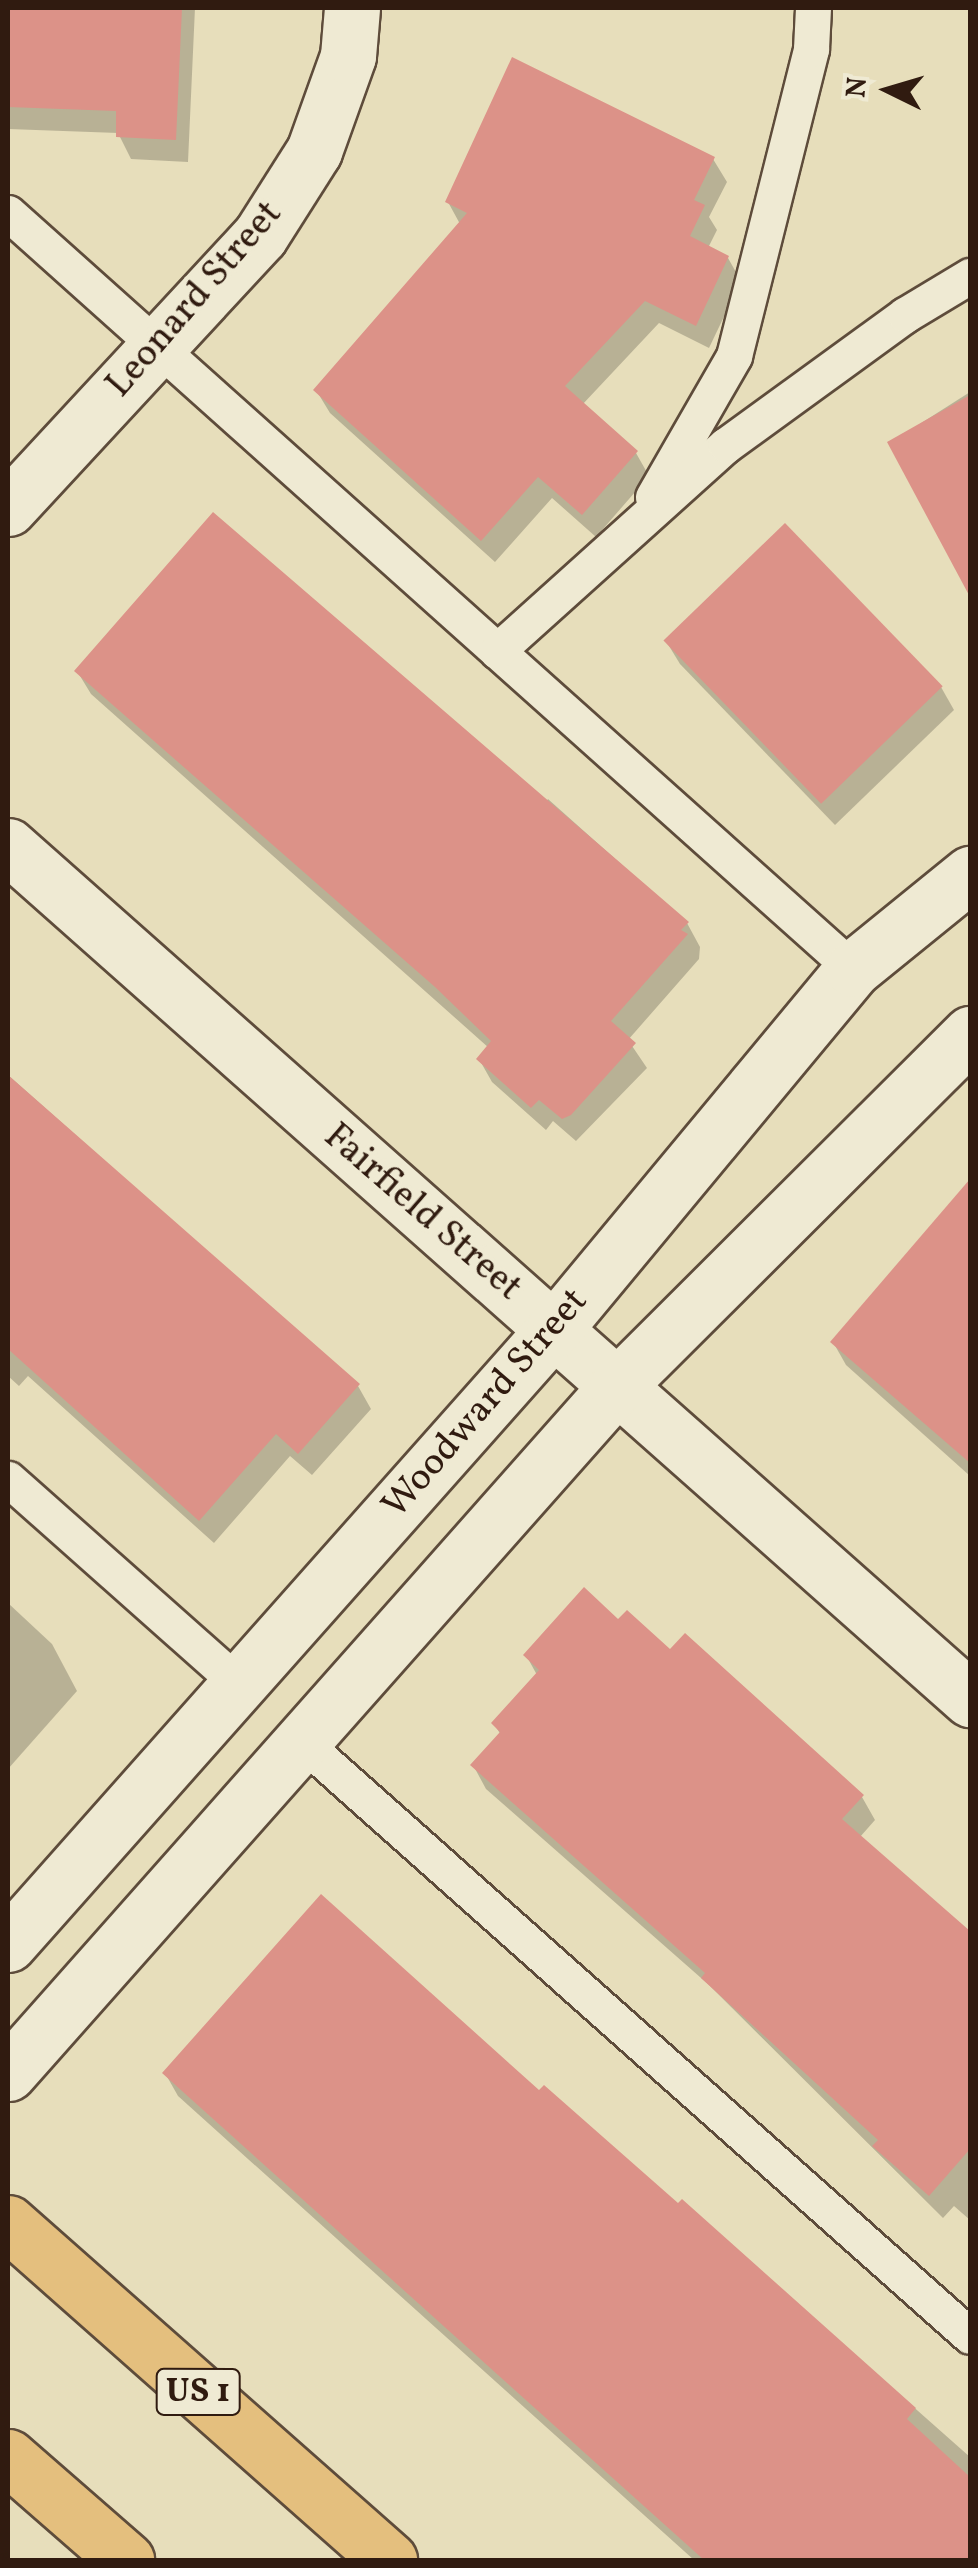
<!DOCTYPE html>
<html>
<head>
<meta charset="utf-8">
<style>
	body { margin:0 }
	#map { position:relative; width:978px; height:2568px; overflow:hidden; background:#e7debb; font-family:Vollkorn,serif }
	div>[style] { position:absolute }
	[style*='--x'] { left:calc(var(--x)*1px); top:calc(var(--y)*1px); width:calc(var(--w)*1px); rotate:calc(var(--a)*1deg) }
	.shadow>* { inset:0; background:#0003 }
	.building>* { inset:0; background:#dc9288; transform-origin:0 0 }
	.roads { filter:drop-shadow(2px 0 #5e4c3b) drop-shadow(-2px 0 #5e4c3b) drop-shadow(0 2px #5e4c3b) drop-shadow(0 -2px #5e4c3b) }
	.service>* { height:35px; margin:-17.5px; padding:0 17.5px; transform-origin:17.5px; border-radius:17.5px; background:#efead3 }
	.minor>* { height:55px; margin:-27.5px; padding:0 27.5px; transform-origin:27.5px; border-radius:27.5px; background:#efead3 }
	.trunk>* { height:55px; margin:-27.5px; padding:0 27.5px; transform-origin:27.5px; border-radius:27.5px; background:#e4bf7e }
	span { translate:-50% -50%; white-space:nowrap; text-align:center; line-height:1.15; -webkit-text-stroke:8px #efead3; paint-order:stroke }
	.shield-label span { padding:2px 8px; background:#efead3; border:2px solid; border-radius:8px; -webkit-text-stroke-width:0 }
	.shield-label { font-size:35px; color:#301b10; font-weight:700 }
	.street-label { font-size:38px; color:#301b10 }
	.frame { position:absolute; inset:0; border:10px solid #301b10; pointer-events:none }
	.north { position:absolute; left:838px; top:40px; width:100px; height:100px; -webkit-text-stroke:8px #efead3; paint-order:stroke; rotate:275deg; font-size:28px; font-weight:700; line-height:40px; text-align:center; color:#301b10 }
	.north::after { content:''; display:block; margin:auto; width:35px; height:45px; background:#301b10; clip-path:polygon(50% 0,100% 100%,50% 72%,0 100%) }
</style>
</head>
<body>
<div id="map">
	<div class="shadow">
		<i style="clip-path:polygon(8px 8px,195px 8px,188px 162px,131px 159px,118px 133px,8px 129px)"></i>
		<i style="clip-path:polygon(713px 159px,727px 182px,709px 217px,717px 230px,708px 248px,728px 258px,741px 281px,709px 348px,659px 323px,582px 405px,636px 453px,649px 476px,596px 537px,552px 498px,495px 562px,330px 413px,316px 390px,460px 224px,448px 202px)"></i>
		<i style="clip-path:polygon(970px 392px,970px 592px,890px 443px)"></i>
		<i style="clip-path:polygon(666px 641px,941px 687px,954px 710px,835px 825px,680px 664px)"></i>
		<i style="clip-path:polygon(77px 671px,544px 805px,548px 799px,687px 923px,700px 947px,699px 959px,628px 1040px,647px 1068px,576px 1141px,553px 1121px,546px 1130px,492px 1082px,479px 1059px,489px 1048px,91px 694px)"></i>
		<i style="clip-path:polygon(8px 1075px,358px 1386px,371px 1409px,312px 1475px,290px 1456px,214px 1543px,28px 1376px,19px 1386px,8px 1376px)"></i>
		<i style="clip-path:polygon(963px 1191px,970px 1198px,970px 1476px,846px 1365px,833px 1342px)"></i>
		<i style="clip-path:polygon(8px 1603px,52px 1644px,77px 1691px,8px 1769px)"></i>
		<i style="clip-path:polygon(618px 1622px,670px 1652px,862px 1797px,875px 1820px,860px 1837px,970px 1934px,970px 2220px,954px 2206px,943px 2218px,709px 1985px,486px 1789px,473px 1765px,501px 1735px,494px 1724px,537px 1675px,526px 1655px)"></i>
		<i style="clip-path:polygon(165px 2073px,539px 2094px,678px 2206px,682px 2202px,970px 2457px,970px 2560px,694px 2560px,178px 2096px)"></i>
	</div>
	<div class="building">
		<i style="clip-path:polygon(8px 8px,182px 8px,176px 140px,116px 137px,116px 111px,8px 107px)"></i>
		<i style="clip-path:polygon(512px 57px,715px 157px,694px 200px,705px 205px,690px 236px,729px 256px,696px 326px,645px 301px,565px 386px,638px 451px,582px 515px,538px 477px,481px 541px,313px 390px,467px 213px,445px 202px)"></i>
		<i style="clip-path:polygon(970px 395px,970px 597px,887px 442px)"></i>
		<i style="clip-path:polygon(213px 512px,689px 922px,681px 930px,688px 934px,611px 1021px,636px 1043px,571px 1115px,562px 1119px,539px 1100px,531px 1108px,476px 1059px,491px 1041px,435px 987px,74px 671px)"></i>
		<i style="left:785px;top:523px;width:227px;height:169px;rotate:46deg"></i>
		<i style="clip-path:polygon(8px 1075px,360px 1384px,298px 1454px,276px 1434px,199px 1521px,8px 1349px)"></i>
		<i style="clip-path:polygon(970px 1179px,970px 1463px,830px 1342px)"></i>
		<i style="clip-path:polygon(584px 1587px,618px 1619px,627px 1610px,670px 1649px,685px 1633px,864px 1795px,842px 1819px,970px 1931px,970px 2149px,929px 2196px,872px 2146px,878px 2140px,701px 1978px,705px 1973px,470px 1765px,500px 1732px,491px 1723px,539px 1670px,523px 1655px)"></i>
		<i style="clip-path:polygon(321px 1894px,539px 2090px,544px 2085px,678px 2203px,682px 2199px,916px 2408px,907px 2419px,970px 2477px,970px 2560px,704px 2560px,162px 2073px)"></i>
	</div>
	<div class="roads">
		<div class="service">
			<i style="--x:8;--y:213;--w:1134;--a:41.82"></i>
			<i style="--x:653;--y:497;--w:163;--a:-60.1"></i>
			<i style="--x:734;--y:356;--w:317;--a:-75.9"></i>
			<i style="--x:811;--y:49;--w:41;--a:-87.2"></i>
			<i style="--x:497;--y:651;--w:308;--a:-42"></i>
			<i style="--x:726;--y:445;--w:221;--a:-36"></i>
			<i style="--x:905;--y:315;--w:76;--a:-31"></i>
			<i style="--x:8;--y:1479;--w:307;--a:41.6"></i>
			<i style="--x:301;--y:1741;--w:895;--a:41.65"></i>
		</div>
		<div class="minor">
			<i style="--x:8;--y:508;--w:371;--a:-47.2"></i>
			<i style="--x:260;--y:236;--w:101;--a:-57.6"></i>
			<i style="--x:314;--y:151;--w:101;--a:-70.3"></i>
			<i style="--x:348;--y:56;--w:48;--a:-85.2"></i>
			<i style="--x:8;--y:846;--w:1286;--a:41.56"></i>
			<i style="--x:8;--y:1944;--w:822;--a:-48.4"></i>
			<i style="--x:554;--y:1329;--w:468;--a:-50.3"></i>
			<i style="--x:853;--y:969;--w:151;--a:-39.1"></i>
			<i style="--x:8;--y:2073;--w:918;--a:-48.44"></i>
			<i style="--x:617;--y:1386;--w:499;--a:-44.9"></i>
		</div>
		<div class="trunk">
			<i style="--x:8;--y:2223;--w:509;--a:41.49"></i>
			<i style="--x:8;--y:2457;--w:157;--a:41.1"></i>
		</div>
	</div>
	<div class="shield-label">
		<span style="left:198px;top:2392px">US 1</span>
	</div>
	<div class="street-label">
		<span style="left:195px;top:300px;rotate:-49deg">Leonard Street</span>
		<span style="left:422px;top:1213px;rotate:41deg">Fairfield Street</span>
		<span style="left:486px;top:1404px;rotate:-49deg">Woodward Street</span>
	</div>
	<div class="frame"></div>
	<div class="north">N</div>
</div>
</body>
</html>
